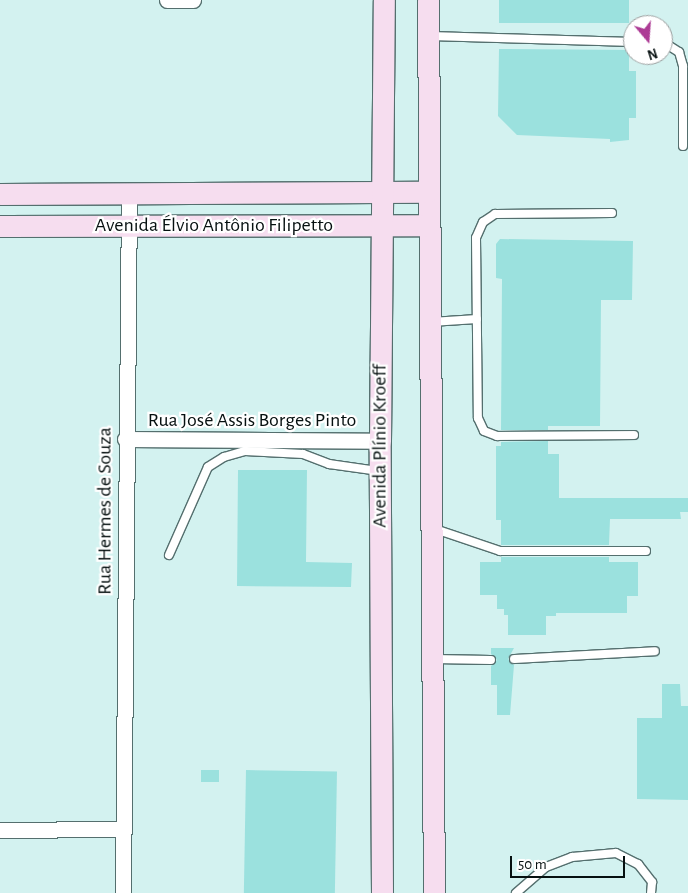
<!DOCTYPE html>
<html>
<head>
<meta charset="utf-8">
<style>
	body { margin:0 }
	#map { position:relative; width:688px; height:893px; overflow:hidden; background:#d3f2f0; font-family:"Alegreya Sans",sans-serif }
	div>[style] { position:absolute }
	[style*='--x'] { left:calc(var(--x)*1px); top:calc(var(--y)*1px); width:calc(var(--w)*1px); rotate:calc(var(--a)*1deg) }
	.building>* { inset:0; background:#9be1de; transform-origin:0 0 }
	.roads { filter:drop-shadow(1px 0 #546f6e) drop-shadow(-1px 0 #546f6e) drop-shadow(0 1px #546f6e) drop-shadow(0 -1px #546f6e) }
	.lane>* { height:8px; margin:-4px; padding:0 4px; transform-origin:4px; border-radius:4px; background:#fff }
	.street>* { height:15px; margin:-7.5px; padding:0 7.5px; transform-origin:7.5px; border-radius:7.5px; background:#fff }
	.secondary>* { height:21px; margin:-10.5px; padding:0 10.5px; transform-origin:10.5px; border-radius:10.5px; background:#f6ddef }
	span { translate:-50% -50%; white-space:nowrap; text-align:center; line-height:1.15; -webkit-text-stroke:4.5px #fff; paint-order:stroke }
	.street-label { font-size:20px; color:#061010 }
	.north { position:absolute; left:623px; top:15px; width:50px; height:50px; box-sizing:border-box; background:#fff; border:1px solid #9b9f9f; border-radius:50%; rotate:162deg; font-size:14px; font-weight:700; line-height:20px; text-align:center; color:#061010 }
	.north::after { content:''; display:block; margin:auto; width:18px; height:22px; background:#ad3b95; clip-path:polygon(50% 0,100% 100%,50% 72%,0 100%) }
	.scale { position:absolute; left:510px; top:856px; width:115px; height:22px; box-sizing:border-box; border:2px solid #061010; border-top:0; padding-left:6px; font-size:15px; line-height:18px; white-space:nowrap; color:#061010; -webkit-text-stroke:4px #fff; paint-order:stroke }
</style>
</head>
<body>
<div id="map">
	<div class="building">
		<i style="left:499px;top:0;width:130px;height:23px"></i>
		<i style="clip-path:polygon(499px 49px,629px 50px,629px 71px,636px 71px,636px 118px,629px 118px,629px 140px,610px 142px,610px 139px,517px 135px,498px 116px)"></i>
		<i style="clip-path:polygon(500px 239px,633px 241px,632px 300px,601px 300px,600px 426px,548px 426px,548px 430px,501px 430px,502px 279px,496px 278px,496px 244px)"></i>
		<i style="clip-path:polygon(548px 441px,548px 454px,559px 454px,559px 498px,688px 498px,688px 512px,680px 512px,681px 519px,610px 519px,609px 545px,501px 545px,501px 520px,496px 520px,496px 446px,501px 446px,501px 442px)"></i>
		<i style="clip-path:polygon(238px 470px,307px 470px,306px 562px,352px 563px,351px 587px,237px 586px)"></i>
		<i style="clip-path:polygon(501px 557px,609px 557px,609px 562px,638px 562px,638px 596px,627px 596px,627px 613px,556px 613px,556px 616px,546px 616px,546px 635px,508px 635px,508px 615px,504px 615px,504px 609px,497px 609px,497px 595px,480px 595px,480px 562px,501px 562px)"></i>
		<i style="clip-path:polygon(491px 648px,514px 648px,508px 659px,514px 665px,510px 715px,497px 715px,497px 685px,491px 685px,491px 666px,497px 660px,491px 654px)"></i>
		<i style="clip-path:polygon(662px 684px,680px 684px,681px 706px,688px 706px,688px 800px,637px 799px,637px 718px,662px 718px)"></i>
		<i style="left:201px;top:770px;width:18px;height:12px"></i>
		<i style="left:246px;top:770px;width:91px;height:123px;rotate:1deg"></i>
	</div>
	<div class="roads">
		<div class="lane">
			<i style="--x:430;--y:36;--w:203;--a:1.7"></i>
			<i style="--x:663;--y:42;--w:19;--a:32"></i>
			<i style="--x:679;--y:52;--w:15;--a:74"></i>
			<i style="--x:683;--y:66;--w:80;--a:90"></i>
			<i style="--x:612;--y:213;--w:117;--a:179.5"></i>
			<i style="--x:495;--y:214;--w:14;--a:146"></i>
			<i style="--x:483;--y:222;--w:17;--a:114"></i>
			<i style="--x:476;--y:238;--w:180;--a:89.4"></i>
			<i style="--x:478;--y:418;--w:14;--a:65"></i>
			<i style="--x:484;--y:431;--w:14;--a:21"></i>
			<i style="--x:497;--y:436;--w:137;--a:-0.4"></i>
			<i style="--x:431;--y:322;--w:46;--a:-3.7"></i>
			<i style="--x:432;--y:528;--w:72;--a:18.7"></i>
			<i style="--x:500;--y:551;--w:146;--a:0"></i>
			<i style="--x:169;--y:555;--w:96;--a:-66.1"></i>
			<i style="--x:208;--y:467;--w:19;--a:-32"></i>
			<i style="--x:224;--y:457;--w:22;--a:-16"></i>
			<i style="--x:245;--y:451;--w:58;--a:3"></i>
			<i style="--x:303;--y:454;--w:28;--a:21"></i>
			<i style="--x:329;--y:464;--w:49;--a:8.1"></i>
			<i style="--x:433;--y:659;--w:58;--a:1"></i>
			<i style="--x:514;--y:659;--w:141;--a:-3.2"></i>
			<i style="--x:516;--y:893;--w:40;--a:-41"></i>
			<i style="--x:546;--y:867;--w:28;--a:-21"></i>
			<i style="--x:572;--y:857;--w:44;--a:-5.2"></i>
			<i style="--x:616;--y:853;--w:25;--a:27"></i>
			<i style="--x:638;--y:864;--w:23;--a:52"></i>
			<i style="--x:652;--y:882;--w:11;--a:95"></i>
		</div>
		<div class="street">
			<i style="--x:167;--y:0;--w:26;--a:0"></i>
			<i style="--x:125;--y:439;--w:255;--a:0.4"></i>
			<i style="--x:0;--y:830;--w:123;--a:-0.5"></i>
			<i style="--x:123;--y:893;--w:700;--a:-89.51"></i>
		</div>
		<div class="secondary">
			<i style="--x:428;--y:0;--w:893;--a:89.62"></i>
			<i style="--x:0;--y:194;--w:427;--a:-0.3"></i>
			<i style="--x:0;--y:226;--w:427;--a:-0.1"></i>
			<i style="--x:382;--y:893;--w:452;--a:-90.3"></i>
			<i style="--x:380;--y:441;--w:441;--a:-89.5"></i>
		</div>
	</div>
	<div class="street-label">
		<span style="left:214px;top:225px">Avenida Élvio Antônio Filipetto</span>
		<span style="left:252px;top:420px">Rua José Assis Borges Pinto</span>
		<span style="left:380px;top:446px;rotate:-90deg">Avenida Plínio Kroeff</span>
		<span style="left:105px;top:511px;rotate:-90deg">Rua Hermes de Souza</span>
	</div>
	<div class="north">N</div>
	<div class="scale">50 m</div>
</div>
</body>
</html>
